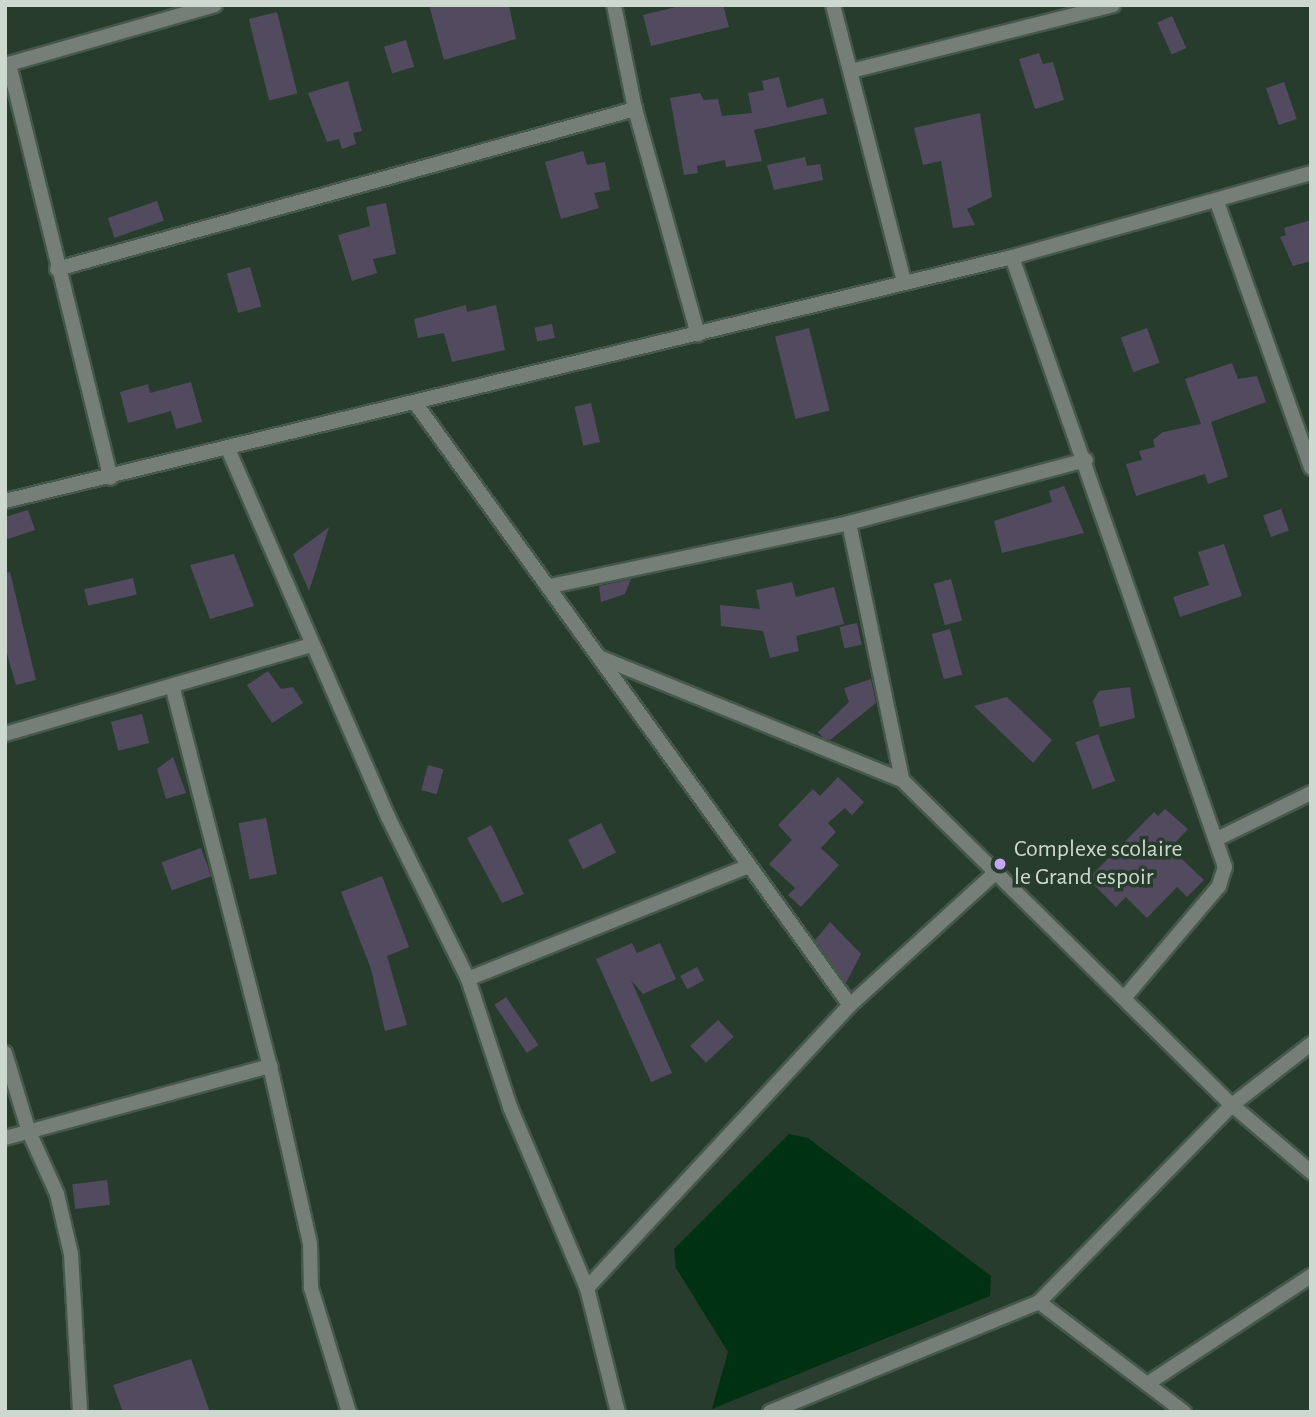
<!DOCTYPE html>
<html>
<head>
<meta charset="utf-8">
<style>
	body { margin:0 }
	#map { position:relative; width:1316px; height:1417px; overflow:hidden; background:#283c2d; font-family:"Alegreya Sans",sans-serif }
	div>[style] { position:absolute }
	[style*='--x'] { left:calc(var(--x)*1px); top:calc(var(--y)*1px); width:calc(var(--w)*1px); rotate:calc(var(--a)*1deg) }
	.water>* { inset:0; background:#003113 }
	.building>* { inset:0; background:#524a5f; transform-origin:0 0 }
	.roads { filter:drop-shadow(2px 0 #46584a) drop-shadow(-2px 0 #46584a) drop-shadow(0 2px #46584a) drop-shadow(0 -2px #46584a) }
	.street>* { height:14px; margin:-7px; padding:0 7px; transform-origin:7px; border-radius:7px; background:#757e77 }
	.dots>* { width:19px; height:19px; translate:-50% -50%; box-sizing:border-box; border:4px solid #283c2d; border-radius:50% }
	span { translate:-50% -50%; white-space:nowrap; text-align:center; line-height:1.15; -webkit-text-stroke:7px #283c2d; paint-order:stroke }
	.poi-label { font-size:24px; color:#cdd9cf }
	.left { translate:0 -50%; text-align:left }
	.frame { position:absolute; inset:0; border:7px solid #cdd9cf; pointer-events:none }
</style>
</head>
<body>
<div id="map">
	<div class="water">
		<i style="clip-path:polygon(789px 1134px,808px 1138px,991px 1276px,990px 1296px,712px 1409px,728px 1352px,676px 1268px,674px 1249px)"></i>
	</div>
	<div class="building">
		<i style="clip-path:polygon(429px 5px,509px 5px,516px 39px,444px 60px)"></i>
		<i style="clip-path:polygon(684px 5px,723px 5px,729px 27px,651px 46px,643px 15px)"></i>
		<i style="left:277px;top:12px;width:84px;height:29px;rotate:76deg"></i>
		<i style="left:1172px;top:16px;width:35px;height:16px;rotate:66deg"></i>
		<i style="left:406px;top:40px;width:28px;height:23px;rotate:73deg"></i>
		<i style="clip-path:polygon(1039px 53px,1043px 64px,1053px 62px,1064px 100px,1035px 109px,1019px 59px)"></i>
		<i style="clip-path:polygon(779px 77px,787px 108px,823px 98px,827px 114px,754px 130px,762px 161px,726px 167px,725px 160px,697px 166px,698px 173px,684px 175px,670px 98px,700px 93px,704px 100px,718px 99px,722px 116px,752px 113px,748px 93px,764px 90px,762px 81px)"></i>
		<i style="clip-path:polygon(348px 81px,362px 131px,353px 133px,356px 144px,342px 149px,339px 139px,327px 142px,308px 93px)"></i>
		<i style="left:1284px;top:82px;width:39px;height:19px;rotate:71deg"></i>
		<i style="clip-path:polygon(980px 113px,992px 197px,967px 209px,975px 225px,953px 228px,941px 161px,923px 165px,914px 128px)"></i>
		<i style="clip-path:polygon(583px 151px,587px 165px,605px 162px,610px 190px,594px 193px,599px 208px,561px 219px,545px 162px)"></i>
		<i style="clip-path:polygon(805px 157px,807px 166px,820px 164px,823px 180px,774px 190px,767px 165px)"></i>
		<i style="left:157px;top:201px;width:21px;height:52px;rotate:71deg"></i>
		<i style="clip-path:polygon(386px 203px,396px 254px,373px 259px,377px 273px,352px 281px,338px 235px,370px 226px,366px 207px)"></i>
		<i style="clip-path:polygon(1311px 220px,1311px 261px,1293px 266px,1280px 237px,1286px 235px,1284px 228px)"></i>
		<i style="left:250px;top:267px;width:41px;height:24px;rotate:74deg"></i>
		<i style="clip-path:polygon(466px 305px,467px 312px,496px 305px,505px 350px,452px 362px,444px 333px,418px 338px,414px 319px)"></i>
		<i style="left:552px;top:324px;width:14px;height:18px;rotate:78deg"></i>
		<i style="left:809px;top:328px;width:85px;height:35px;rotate:76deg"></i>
		<i style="left:1147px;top:328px;width:37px;height:28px;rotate:70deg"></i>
		<i style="clip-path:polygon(1232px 363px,1238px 379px,1257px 376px,1266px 402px,1211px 422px,1228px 477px,1208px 484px,1205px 474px,1136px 496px,1126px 464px,1142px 460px,1139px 451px,1155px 447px,1153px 440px,1163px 432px,1201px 424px,1185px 379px)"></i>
		<i style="clip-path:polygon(191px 382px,202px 422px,176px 429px,171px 411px,128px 423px,120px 392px,148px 384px,150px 393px)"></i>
		<i style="left:591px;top:403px;width:40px;height:17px;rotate:77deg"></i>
		<i style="clip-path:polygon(1064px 486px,1084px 533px,1002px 553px,994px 521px,1052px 502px,1049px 491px)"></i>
		<i style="left:1281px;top:509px;width:23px;height:19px;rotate:70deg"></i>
		<i style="clip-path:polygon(28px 510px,35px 530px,5px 540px,5px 517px)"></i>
		<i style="clip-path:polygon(329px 527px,313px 579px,309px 591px,293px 554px)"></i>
		<i style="clip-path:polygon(1224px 544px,1242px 596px,1180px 617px,1173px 597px,1209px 585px,1198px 552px)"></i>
		<i style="clip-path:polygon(234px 554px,254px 606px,210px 619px,190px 565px)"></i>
		<i style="clip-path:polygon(10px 572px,36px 680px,16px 685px,5px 647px,5px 573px)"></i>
		<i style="left:133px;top:578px;width:17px;height:50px;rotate:77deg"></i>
		<i style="clip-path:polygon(631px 579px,625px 594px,601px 602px,599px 586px)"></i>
		<i style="left:951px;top:579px;width:43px;height:18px;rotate:75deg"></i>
		<i style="clip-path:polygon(792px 582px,796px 597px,834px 587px,844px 624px,796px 636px,799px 651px,770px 658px,763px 631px,721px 626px,720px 605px,760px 609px,756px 590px)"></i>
		<i style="left:857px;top:623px;width:22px;height:18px;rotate:77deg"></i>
		<i style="left:950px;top:629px;width:47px;height:19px;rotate:75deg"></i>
		<i style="clip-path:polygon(268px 671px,281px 689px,293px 687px,303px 703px,272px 723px,247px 685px)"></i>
		<i style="clip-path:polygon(871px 679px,876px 703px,830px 740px,823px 738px,818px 732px,849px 702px,844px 688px)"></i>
		<i style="clip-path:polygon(1130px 687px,1135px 718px,1100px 727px,1093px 701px,1099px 691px)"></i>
		<i style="clip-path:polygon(1007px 697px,1052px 740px,1033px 763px,974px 706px)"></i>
		<i style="left:142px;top:714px;width:30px;height:32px;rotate:76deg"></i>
		<i style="left:1098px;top:734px;width:50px;height:24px;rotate:70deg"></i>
		<i style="clip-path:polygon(173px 757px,186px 793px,166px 799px,157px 769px)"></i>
		<i style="left:428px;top:765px;width:16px;height:26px;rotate:15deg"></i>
		<i style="clip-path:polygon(838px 777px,864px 802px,852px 815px,845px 808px,828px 823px,836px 832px,821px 848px,839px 865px,801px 907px,788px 895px,795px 888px,769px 864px,792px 840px,778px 825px,813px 789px,820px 796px)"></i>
		<i style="clip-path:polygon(1165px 809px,1188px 829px,1170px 848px,1204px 880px,1187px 897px,1177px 887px,1147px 918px,1126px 897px,1116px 907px,1088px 879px,1154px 812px,1158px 816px)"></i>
		<i style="left:266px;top:818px;width:57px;height:28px;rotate:79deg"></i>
		<i style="left:601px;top:823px;width:33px;height:37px;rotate:63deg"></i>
		<i style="clip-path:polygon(491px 825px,524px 894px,502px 903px,467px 838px)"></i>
		<i style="left:201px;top:848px;width:30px;height:42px;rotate:70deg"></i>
		<i style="clip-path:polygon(382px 876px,409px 947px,387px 956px,407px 1025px,385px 1031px,371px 969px,341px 892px)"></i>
		<i style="clip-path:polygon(830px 922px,861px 954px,846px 983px,815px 940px)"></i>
		<i style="clip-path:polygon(632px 943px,637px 953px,660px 943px,676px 979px,643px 994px,631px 980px,672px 1073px,651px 1082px,596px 959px)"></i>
		<i style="left:697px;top:967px;width:15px;height:19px;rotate:62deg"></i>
		<i style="left:506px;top:997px;width:58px;height:14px;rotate:56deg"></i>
		<i style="left:718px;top:1020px;width:23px;height:38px;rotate:47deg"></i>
		<i style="left:107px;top:1180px;width:25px;height:35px;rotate:83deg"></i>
		<i style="clip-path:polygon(191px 1359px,210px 1412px,123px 1412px,113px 1385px)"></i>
	</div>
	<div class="roads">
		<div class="street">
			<i style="--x:614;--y:5;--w:106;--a:78.6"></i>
			<i style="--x:635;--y:109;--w:234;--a:74.4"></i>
			<i style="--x:833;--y:5;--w:285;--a:75.6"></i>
			<i style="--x:9;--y:64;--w:426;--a:76.2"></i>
			<i style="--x:5;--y:65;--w:218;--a:-15.9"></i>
			<i style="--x:851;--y:71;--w:270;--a:-14.1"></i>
			<i style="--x:1217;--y:202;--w:282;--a:70.5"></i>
			<i style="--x:1012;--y:257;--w:646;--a:70.75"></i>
			<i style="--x:1225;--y:867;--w:20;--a:108"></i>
			<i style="--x:1219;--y:886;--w:145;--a:130.3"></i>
			<i style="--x:57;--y:269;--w:600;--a:-15.47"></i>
			<i style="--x:416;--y:404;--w:741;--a:54.17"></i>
			<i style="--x:228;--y:449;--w:401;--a:66.5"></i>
			<i style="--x:388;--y:817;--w:181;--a:63.7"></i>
			<i style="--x:468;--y:979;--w:135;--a:71.8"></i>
			<i style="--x:510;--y:1107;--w:197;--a:67"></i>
			<i style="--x:587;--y:1288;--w:128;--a:76"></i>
			<i style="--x:5;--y:501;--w:1036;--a:-13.62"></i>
			<i style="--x:1012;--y:257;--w:311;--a:-15.7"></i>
			<i style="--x:849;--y:523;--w:262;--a:78.3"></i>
			<i style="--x:902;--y:780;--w:463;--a:44.6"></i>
			<i style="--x:1232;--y:1105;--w:104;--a:40.3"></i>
			<i style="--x:551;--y:586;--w:305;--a:-11.9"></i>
			<i style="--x:849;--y:523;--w:245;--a:-14.9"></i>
			<i style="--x:599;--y:657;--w:327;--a:22.1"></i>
			<i style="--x:173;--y:689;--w:389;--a:75.6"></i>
			<i style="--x:270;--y:1066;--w:182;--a:77.3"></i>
			<i style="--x:310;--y:1244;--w:44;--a:88.7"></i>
			<i style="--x:311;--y:1288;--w:130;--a:73"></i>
			<i style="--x:5;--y:734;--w:320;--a:-16.2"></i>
			<i style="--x:1217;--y:839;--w:105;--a:-26.1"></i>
			<i style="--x:468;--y:979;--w:301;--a:-21.9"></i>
			<i style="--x:5;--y:1053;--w:83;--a:73.1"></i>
			<i style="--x:29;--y:1132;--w:68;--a:65.7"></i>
			<i style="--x:57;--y:1194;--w:62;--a:76.9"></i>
			<i style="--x:71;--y:1254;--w:158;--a:86.7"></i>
			<i style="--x:5;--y:1138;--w:275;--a:-15.2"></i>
			<i style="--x:587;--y:1288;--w:386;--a:-47.1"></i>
			<i style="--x:850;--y:1005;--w:195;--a:-42.3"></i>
			<i style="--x:1039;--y:1302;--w:182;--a:37.2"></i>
			<i style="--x:1147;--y:1384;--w:196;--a:-33.4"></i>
			<i style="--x:770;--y:1412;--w:291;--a:-22.2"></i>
			<i style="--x:1039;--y:1302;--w:276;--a:-45.6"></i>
			<i style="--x:1232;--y:1105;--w:100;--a:-37.7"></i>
		</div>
	</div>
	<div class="dots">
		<i style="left:1000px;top:864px;background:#c3a7f2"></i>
	</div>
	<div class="poi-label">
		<span class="left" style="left:1014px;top:864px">Complexe scolaire<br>le Grand espoir</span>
	</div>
	<div class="frame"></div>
</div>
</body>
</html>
